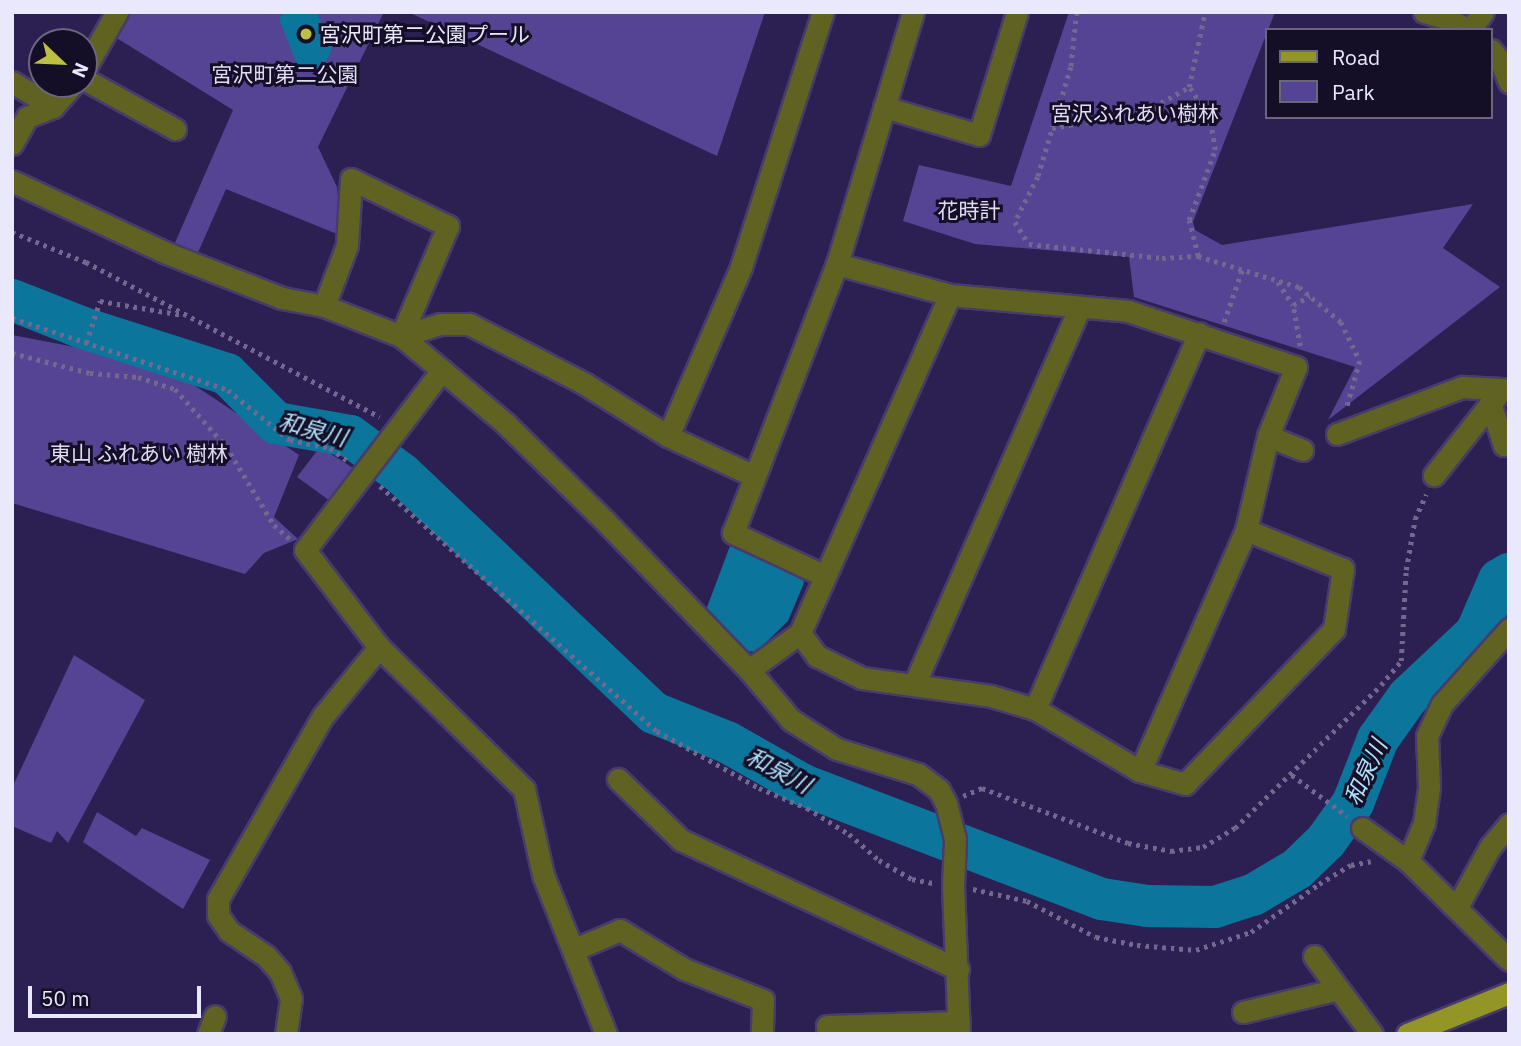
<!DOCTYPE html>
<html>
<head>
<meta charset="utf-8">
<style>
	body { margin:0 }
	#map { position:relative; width:1521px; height:1046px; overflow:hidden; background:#2c2053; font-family:"IBM Plex Sans","Noto Sans JP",sans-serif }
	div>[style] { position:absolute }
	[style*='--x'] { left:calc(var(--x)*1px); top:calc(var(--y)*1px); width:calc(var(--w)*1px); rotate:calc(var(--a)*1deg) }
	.green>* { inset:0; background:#554394 }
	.water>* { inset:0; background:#0c759c }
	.river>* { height:42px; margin:-21px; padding:0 21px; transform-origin:21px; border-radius:21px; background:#0c759c }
	.path>* { height:4.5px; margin-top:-2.25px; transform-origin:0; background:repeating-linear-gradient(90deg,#726991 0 3.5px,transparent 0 8.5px) }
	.roads { filter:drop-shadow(2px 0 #473c6b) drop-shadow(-2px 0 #473c6b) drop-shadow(0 2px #473c6b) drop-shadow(0 -2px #473c6b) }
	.minor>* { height:21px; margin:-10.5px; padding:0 10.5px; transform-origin:10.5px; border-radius:10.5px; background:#606222 }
	.major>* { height:21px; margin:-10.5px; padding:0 10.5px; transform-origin:10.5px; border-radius:10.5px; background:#939526 }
	.dots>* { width:19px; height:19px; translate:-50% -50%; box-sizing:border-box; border:4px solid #140f26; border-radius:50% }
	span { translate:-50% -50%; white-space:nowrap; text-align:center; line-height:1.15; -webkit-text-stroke:6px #140f26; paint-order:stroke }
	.poi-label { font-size:21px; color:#eae8fc }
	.left { translate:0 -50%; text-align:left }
	.park-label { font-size:21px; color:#dfdcf3 }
	.water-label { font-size:23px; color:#aee1fb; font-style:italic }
	.frame { position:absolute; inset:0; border:14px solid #eae8fc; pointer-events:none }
	.legend { position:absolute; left:1265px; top:28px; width:228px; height:91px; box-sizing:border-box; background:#140f26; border:2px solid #6a667c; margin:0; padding:9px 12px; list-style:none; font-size:21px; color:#eae8fc }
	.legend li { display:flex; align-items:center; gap:14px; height:35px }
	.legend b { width:35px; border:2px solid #6a667c }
	.north { position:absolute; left:28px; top:28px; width:70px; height:70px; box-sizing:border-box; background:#140f26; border:2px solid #6a667c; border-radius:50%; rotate:113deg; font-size:19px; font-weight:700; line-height:28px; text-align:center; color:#eae8fc }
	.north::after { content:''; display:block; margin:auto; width:24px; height:32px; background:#bcbf43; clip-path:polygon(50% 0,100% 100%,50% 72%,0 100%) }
	.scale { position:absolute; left:28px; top:986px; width:173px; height:32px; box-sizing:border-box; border:4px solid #eae8fc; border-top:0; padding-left:9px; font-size:21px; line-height:24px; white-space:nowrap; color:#eae8fc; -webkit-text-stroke:5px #140f26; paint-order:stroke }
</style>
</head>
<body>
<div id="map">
	<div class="green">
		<i style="clip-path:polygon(129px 12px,384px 12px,318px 147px,337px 187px,342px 236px,226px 189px,196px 257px,174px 245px,233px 110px,115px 37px)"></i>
		<i style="clip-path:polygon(408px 12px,765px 12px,717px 156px)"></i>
		<i style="clip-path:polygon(1069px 12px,1275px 12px,1193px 222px,1195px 230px,1222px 245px,1473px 204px,1443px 248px,1500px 287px,1328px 420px,1355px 367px,1134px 297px,1129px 257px,975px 244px,903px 221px,919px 165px,1011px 186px)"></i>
		<i style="clip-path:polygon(12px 335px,80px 348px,185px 379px,299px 455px,274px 517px,298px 539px,264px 553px,245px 574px,12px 503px)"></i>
		<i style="clip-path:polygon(320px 447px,356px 470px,330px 501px,297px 477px)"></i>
		<i style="clip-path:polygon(74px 655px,145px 700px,68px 843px,57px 831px,51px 843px,12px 826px,12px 788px)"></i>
		<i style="clip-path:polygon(97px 812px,136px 836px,142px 828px,210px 860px,183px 909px,83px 842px)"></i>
	</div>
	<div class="water">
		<i style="clip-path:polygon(283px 12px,317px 12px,332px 49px,327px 60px,317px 67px,298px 67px,279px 19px)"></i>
		<i style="clip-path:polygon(730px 546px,802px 577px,804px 583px,788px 621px,756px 652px,747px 651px,706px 610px)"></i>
	</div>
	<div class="river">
		<i style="--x:12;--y:300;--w:76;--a:21.5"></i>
		<i style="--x:83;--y:328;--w:151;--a:17.7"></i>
		<i style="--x:227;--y:374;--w:69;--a:45"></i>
		<i style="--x:276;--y:423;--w:75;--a:10"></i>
		<i style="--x:350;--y:436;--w:64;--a:36.2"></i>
		<i style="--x:402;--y:474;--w:347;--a:43.5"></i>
		<i style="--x:654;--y:713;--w:79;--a:21.7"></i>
		<i style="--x:727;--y:742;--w:87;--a:29.5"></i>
		<i style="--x:803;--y:785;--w:320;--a:20.9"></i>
		<i style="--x:1102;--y:899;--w:46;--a:8.8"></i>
		<i style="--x:1147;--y:906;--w:68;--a:0.8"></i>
		<i style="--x:1215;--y:907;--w:40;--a:-18"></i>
		<i style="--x:1253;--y:895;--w:51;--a:-30.6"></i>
		<i style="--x:1297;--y:869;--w:40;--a:-44"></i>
		<i style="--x:1326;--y:841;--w:47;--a:-54.6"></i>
		<i style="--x:1353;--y:803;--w:69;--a:-68.7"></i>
		<i style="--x:1378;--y:739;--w:52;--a:-54.5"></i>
		<i style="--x:1408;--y:697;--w:93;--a:-43.3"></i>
		<i style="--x:1476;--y:633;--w:58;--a:-66.5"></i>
		<i style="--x:1499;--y:580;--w:12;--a:-31"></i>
	</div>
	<div class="path">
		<i style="--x:1077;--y:12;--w:55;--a:96.2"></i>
		<i style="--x:1071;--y:67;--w:115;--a:106.7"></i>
		<i style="--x:1038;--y:177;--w:51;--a:117.1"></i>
		<i style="--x:1015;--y:222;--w:26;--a:58"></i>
		<i style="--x:1029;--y:244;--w:134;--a:6"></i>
		<i style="--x:1162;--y:258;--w:36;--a:-3"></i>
		<i style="--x:1198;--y:256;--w:37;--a:-104"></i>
		<i style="--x:1189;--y:220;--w:75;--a:-69.6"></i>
		<i style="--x:1215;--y:150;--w:30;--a:-99"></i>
		<i style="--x:1210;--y:120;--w:39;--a:-122"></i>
		<i style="--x:1189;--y:87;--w:77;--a:-78"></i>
		<i style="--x:1052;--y:128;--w:96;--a:-10.3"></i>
		<i style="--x:1146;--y:111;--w:49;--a:-29.2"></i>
		<i style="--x:12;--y:232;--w:80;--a:22.1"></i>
		<i style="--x:86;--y:262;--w:332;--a:27.8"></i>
		<i style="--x:1198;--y:256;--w:106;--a:17.1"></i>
		<i style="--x:1299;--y:287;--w:55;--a:39.8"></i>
		<i style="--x:1341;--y:322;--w:43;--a:64"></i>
		<i style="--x:1360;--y:361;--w:48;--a:105.8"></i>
		<i style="--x:1278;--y:282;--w:27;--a:57"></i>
		<i style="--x:12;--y:318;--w:228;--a:18.4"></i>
		<i style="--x:228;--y:390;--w:80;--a:38.9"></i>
		<i style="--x:290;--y:440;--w:41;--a:11.3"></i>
		<i style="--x:330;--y:448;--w:22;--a:36"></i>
		<i style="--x:1224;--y:322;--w:55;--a:-70.9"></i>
		<i style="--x:86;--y:343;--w:44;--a:-71.6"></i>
		<i style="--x:100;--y:301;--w:84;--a:9.6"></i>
		<i style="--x:1300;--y:346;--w:42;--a:-99.7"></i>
		<i style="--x:1293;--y:305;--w:19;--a:-28"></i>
		<i style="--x:12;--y:353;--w:81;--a:14.4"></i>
		<i style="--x:90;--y:373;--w:48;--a:4.8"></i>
		<i style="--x:138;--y:377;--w:39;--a:18"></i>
		<i style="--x:175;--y:389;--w:76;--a:48.2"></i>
		<i style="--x:226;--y:446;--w:92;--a:58.7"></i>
		<i style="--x:274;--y:525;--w:21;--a:41"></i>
		<i style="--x:380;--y:486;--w:370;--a:41.5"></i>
		<i style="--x:657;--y:731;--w:117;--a:29.2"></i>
		<i style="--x:759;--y:788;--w:52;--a:22.6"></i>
		<i style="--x:807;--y:808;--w:49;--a:31.8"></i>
		<i style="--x:849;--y:834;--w:40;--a:41"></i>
		<i style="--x:879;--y:860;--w:38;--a:30"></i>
		<i style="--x:912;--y:879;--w:21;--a:11"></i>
		<i style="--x:1292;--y:775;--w:69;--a:36.7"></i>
		<i style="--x:963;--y:796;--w:21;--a:-23"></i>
		<i style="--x:982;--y:788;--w:156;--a:20.6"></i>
		<i style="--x:1128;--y:843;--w:44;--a:10.5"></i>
		<i style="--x:1171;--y:851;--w:32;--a:-7"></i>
		<i style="--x:1203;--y:847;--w:37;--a:-31"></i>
		<i style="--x:1235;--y:828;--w:204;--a:-44.4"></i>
		<i style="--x:1381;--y:685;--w:31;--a:-50"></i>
		<i style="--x:1401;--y:661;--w:91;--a:-86.9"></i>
		<i style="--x:1406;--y:570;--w:52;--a:-80"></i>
		<i style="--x:1415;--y:519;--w:27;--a:-66"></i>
		<i style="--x:973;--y:889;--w:55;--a:12.5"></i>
		<i style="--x:1027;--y:901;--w:78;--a:27.6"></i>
		<i style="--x:1096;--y:937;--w:42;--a:11"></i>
		<i style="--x:1137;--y:945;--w:59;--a:4.8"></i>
		<i style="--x:1196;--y:950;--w:58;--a:-18.1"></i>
		<i style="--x:1251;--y:932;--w:83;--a:-35.2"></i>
		<i style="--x:1319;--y:884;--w:37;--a:-31"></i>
		<i style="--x:1351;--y:865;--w:20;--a:-11"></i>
	</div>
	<div class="roads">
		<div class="minor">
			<i style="--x:1424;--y:12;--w:26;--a:16"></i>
			<i style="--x:1449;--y:19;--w:22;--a:30"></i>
			<i style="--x:1470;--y:30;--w:22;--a:-54"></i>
			<i style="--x:1491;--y:50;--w:16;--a:50"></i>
			<i style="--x:1501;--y:62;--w:22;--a:68"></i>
			<i style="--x:84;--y:70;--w:67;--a:-60.4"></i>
			<i style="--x:84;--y:79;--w:104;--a:28.8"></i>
			<i style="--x:12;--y:82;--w:48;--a:31.4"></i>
			<i style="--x:884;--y:107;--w:99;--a:16.4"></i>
			<i style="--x:979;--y:135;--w:129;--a:-72.8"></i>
			<i style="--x:12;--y:144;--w:31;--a:-61"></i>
			<i style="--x:27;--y:117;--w:28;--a:-21"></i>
			<i style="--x:53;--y:107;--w:30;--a:-49"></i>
			<i style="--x:12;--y:181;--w:168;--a:25"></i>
			<i style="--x:164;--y:252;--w:127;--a:21.3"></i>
			<i style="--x:282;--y:298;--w:43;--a:10.8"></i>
			<i style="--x:324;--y:306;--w:83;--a:21.3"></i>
			<i style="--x:401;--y:336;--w:136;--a:39.9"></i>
			<i style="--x:505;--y:423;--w:137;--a:44.4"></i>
			<i style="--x:603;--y:519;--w:210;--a:46"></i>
			<i style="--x:749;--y:670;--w:65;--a:50"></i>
			<i style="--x:791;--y:720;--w:54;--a:32.2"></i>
			<i style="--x:837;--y:749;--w:85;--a:17.2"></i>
			<i style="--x:918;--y:774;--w:26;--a:37"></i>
			<i style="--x:939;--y:790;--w:15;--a:62"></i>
			<i style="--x:946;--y:803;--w:38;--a:76"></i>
			<i style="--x:955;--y:840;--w:46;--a:92.5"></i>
			<i style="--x:953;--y:886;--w:148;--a:87.7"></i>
			<i style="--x:837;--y:264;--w:117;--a:15.3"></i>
			<i style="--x:950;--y:295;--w:179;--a:5.1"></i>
			<i style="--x:1128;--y:311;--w:177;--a:18.4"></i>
			<i style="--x:1296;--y:367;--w:74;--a:112.1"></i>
			<i style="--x:1268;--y:436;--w:97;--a:103.2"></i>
			<i style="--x:1246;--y:530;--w:263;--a:113.7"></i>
			<i style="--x:324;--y:306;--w:65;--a:-69.3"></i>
			<i style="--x:347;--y:245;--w:66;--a:-86.5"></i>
			<i style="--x:351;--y:179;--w:108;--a:25.9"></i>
			<i style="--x:448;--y:226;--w:120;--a:113.1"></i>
			<i style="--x:401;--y:336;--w:41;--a:-17.1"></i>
			<i style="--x:440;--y:324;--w:29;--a:0"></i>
			<i style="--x:469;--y:324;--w:131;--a:27.3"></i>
			<i style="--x:585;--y:384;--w:98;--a:32.1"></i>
			<i style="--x:668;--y:436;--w:95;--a:24.9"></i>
			<i style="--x:442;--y:370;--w:226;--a:127.3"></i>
			<i style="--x:305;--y:550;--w:122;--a:52.7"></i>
			<i style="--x:379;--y:647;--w:203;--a:44.4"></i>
			<i style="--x:524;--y:789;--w:88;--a:77.5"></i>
			<i style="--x:543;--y:875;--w:171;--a:68.4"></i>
			<i style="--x:1490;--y:403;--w:44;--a:71.6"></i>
			<i style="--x:1504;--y:445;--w:5;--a:-22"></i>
			<i style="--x:1337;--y:434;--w:134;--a:-20.6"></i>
			<i style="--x:1462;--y:387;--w:40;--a:2.9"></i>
			<i style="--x:1502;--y:389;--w:110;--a:128.3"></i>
			<i style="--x:668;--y:436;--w:184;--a:-66.6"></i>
			<i style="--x:741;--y:267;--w:268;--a:-72.2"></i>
			<i style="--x:1268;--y:436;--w:37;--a:22"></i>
			<i style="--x:825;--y:576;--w:102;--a:-154.9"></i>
			<i style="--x:733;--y:533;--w:288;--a:-68.9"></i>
			<i style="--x:837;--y:264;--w:263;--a:-73.2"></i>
			<i style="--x:800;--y:633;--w:29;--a:54"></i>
			<i style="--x:817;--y:656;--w:50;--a:26.1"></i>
			<i style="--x:862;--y:678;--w:130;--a:7.9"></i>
			<i style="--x:991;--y:696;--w:46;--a:16.5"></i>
			<i style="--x:1035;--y:709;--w:122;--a:30.6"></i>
			<i style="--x:1140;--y:771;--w:47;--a:16.1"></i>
			<i style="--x:1185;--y:784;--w:215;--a:-46.1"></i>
			<i style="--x:1334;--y:629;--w:61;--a:-81.5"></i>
			<i style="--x:1343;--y:569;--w:105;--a:-158.1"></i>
			<i style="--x:749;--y:670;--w:63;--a:-36"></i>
			<i style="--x:800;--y:633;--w:370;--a:-66.1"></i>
			<i style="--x:914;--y:685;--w:413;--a:-66.3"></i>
			<i style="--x:1035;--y:709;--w:410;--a:-66.4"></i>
			<i style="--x:618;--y:779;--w:88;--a:44.1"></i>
			<i style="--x:681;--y:840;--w:306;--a:25"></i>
			<i style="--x:1362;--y:828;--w:57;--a:35.7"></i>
			<i style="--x:1408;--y:861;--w:141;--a:44.4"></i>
			<i style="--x:1408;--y:861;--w:41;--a:-67.2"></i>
			<i style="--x:1424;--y:823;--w:37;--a:-82"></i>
			<i style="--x:1429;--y:786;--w:50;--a:-92.3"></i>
			<i style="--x:1427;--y:736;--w:35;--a:-65"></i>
			<i style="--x:1442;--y:704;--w:101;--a:-48.2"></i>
			<i style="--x:1457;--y:907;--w:68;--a:-61.2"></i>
			<i style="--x:1490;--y:847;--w:30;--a:-50"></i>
			<i style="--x:573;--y:950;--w:51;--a:-23.1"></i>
			<i style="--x:620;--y:930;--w:75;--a:31.4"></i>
			<i style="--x:684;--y:969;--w:85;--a:21.4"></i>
			<i style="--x:763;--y:1000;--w:34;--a:92"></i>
			<i style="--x:1314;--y:956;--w:97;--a:53.4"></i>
			<i style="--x:1243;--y:1012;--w:98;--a:-13.6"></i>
			<i style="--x:208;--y:1034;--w:19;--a:-69"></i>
			<i style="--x:286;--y:1034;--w:36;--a:-82"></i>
			<i style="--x:291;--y:998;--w:28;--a:-113"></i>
			<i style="--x:280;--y:972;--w:21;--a:-131"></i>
			<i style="--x:266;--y:956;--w:45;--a:-146"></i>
			<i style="--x:229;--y:931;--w:19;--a:-125"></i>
			<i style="--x:218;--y:915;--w:16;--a:-90"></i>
			<i style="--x:218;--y:899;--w:211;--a:-60.2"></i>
			<i style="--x:323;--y:716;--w:89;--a:-50.9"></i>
			<i style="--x:828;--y:1034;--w:8;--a:-97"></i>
			<i style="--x:827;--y:1026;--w:132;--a:-1.7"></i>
		</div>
		<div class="major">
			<i style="--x:1407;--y:1034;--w:110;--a:-21.9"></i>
		</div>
	</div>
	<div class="dots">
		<i style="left:306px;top:34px;background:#bcbf43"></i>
	</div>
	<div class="poi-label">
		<span class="left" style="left:320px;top:34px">宮沢町第二公園プール</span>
	</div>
	<div class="park-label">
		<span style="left:285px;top:74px">宮沢町第二公園</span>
		<span style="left:1135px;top:113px">宮沢ふれあい樹林</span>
		<span style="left:969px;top:210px">花時計</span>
		<span style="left:139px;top:453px">東山 ふれあい 樹林</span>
	</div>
	<div class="water-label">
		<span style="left:313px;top:429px;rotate:15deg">和泉川</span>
		<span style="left:779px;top:770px;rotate:28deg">和泉川</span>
		<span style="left:1365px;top:772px;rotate:-65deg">和泉川</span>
	</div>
	<div class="frame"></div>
	<ul class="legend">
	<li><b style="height:9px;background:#939526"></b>Road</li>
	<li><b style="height:19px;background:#554394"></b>Park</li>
	</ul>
	<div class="north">N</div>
	<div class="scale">50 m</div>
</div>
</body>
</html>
